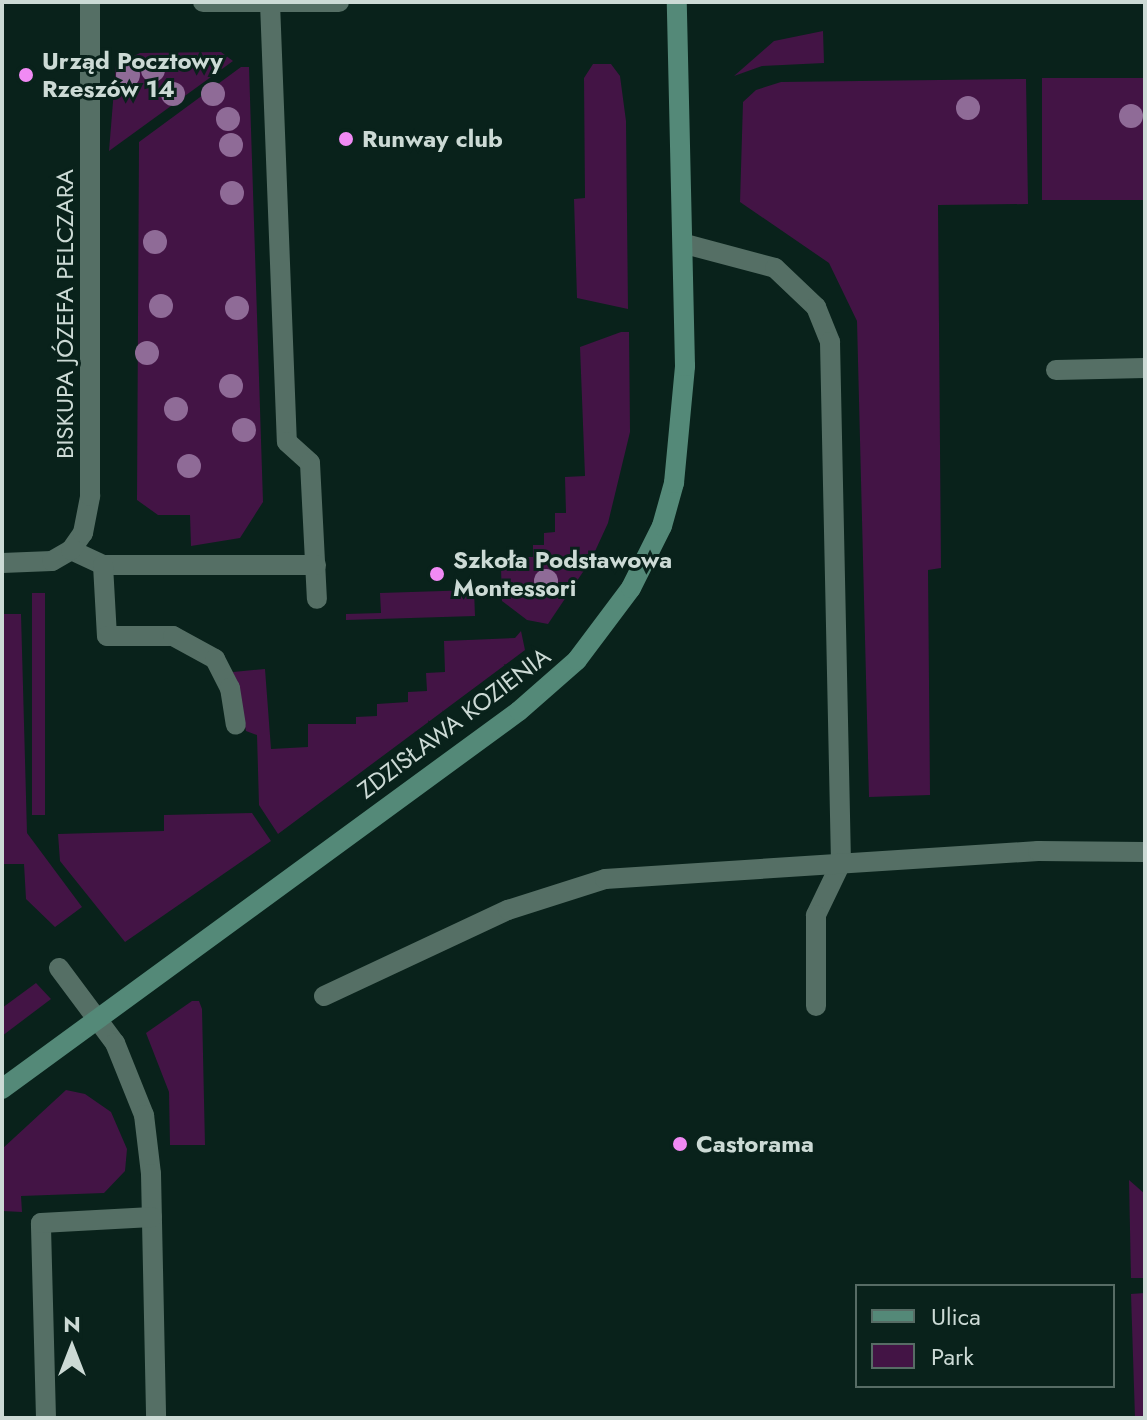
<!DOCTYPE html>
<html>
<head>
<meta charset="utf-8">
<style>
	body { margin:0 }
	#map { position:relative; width:1147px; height:1420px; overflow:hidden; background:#09221b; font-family:Jost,sans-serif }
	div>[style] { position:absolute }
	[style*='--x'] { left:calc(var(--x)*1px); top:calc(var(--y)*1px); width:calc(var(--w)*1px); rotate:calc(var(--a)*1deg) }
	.green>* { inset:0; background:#431445; transform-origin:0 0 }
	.lane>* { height:20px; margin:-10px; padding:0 10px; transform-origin:10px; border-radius:10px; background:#556f65 }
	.street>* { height:20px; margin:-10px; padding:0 10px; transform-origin:10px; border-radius:10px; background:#556f65 }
	.secondary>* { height:20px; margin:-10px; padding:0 10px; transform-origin:10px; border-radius:10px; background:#548978 }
	.trees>* { width:24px; height:24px; margin:-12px; border-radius:50%; background:#8f6b97 }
	.dots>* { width:22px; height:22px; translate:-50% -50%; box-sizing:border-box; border:4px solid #09221b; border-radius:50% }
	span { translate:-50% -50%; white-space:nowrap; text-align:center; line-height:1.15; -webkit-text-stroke:6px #09221b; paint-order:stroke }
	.poi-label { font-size:24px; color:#ccdad5; font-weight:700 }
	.left { translate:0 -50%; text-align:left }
	.street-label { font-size:24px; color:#ccdad5 }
	.frame { position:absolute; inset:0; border:4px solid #ccdad5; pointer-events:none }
	.legend { position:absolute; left:855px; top:1284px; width:260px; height:104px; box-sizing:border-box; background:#09221b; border:2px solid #576c65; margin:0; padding:10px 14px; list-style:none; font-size:24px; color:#ccdad5 }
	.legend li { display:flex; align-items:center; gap:16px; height:40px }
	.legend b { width:40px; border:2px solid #576c65 }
	.north { position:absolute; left:32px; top:1308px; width:80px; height:80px; -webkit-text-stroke:6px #09221b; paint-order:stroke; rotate:0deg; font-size:22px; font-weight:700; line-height:32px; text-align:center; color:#ccdad5 }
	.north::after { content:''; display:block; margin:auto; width:28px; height:36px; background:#ccdad5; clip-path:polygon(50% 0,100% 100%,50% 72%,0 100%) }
</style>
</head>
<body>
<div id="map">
	<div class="green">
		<i style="clip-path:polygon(823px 31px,824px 63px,762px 66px,734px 76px,774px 41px)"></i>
		<i style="clip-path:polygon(221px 52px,233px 61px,109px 151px,116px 65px,140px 53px)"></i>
		<i style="clip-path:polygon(593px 64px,611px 64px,620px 76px,626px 121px,628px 309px,577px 298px,574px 199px,585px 198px,584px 78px)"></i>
		<i style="clip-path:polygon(241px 67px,249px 67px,263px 502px,240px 538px,191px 546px,190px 515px,158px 515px,137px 500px,139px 142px)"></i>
		<i style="left:1145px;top:78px;width:122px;height:103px;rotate:90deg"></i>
		<i style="clip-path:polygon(1026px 79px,1028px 204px,938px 205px,941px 568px,928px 570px,930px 795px,869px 797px,857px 321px,829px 263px,740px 202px,743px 102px,756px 90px,781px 82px)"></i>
		<i style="clip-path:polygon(621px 332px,629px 332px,630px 432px,608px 523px,591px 560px,548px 624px,527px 620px,502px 601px,501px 568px,514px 568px,514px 557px,533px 557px,533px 545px,544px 545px,544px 533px,555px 532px,555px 513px,566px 513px,565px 477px,585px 476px,580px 347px)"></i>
		<i style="clip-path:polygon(474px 590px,475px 616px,346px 620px,346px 614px,381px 613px,380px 593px)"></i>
		<i style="left:32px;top:593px;width:13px;height:222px"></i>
		<i style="clip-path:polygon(2px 614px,21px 614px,27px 833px,82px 907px,55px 927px,26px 899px,24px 864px,2px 864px)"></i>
		<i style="clip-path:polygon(521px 631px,525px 650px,278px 834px,259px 805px,257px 735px,246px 731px,233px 672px,265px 669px,271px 749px,308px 747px,308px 724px,356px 724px,356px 717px,377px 716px,377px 704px,408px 702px,408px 692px,427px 691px,426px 673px,445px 672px,444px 641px,515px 638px)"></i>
		<i style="clip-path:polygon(252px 813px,271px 841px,125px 942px,60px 861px,58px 834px,164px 831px,164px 815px)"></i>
		<i style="clip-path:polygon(36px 983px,51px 999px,2px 1036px,2px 1008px)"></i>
		<i style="clip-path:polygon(192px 1001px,199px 1001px,202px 1009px,205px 1145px,170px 1145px,169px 1092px,146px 1033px)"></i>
		<i style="clip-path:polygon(66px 1090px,85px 1094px,111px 1112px,127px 1149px,125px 1171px,104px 1193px,21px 1196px,22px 1212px,2px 1211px,2px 1149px)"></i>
		<i style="clip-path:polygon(1129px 1180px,1145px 1194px,1145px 1278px,1131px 1278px)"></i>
		<i style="clip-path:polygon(1145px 1293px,1145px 1418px,1135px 1418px,1131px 1294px)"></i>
	</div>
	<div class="lane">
		<i style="--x:270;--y:3;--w:439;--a:87.8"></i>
		<i style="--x:287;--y:442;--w:31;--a:42"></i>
		<i style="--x:310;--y:463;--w:136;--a:87.1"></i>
		<i style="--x:685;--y:244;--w:93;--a:14.9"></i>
		<i style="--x:775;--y:268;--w:57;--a:43.6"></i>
		<i style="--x:816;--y:307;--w:38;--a:68"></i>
		<i style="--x:830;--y:342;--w:521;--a:88.79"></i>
		<i style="--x:841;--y:863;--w:58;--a:115.7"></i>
		<i style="--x:816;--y:915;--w:91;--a:90"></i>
		<i style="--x:1056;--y:370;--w:89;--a:-1.3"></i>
		<i style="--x:71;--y:550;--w:35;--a:25"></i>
		<i style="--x:103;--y:565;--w:213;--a:0"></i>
		<i style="--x:103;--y:565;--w:71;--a:86.8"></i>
		<i style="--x:107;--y:636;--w:66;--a:0"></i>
		<i style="--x:173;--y:636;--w:48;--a:28.7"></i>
		<i style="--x:215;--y:659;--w:33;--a:63"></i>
		<i style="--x:230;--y:688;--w:37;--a:81"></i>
		<i style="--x:59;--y:968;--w:94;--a:53.3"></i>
		<i style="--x:115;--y:1043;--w:78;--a:68.1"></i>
		<i style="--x:144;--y:1115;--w:59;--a:83.2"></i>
		<i style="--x:151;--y:1174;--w:244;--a:88.8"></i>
		<i style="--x:324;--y:996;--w:203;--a:-25.1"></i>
		<i style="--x:508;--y:910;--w:102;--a:-17.7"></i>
		<i style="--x:605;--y:879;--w:434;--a:-3.7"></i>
		<i style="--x:1038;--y:851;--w:107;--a:0.5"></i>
		<i style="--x:46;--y:1418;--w:195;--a:-91.5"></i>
		<i style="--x:41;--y:1223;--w:111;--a:-3.1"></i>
	</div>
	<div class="street">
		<i style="--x:203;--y:2;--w:136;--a:0"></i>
		<i style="--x:2;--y:563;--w:50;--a:-2.3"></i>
		<i style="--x:52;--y:561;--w:22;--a:-30"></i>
		<i style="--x:71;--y:550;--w:21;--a:-55"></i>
		<i style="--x:83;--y:533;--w:38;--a:-79"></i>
		<i style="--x:90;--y:496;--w:494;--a:-90"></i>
	</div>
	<div class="secondary">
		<i style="--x:2;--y:1089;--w:640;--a:-36.17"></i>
		<i style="--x:519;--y:711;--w:77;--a:-41.3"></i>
		<i style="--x:577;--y:660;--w:90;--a:-53.1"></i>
		<i style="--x:631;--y:588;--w:69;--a:-63.4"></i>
		<i style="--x:662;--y:526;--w:45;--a:-74.4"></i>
		<i style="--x:674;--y:483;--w:118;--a:-84.6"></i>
		<i style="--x:685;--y:366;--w:364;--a:-91.3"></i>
	</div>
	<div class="trees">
		<i style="left:153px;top:70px"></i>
		<i style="left:128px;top:75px"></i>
		<i style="left:173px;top:94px"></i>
		<i style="left:213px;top:94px"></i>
		<i style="left:968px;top:108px"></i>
		<i style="left:1131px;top:116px"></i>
		<i style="left:228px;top:119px"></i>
		<i style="left:231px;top:145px"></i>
		<i style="left:232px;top:193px"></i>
		<i style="left:155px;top:242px"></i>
		<i style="left:161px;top:306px"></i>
		<i style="left:237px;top:308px"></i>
		<i style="left:147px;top:353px"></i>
		<i style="left:231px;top:386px"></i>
		<i style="left:176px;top:409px"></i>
		<i style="left:244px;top:430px"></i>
		<i style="left:189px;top:466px"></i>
		<i style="left:546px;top:581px"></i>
	</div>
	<div class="dots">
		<i style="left:26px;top:75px;background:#f18af4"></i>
		<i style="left:346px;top:139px;background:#f18af4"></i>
		<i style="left:437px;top:574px;background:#f18af4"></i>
		<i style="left:680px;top:1144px;background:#f18af4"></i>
	</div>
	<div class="poi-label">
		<span class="left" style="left:42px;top:75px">Urząd Pocztowy<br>Rzeszów 14</span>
		<span class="left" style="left:362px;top:139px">Runway club</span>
		<span class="left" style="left:453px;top:574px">Szkoła Podstawowa<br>Montessori</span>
		<span class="left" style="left:696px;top:1144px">Castorama</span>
	</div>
	<div class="street-label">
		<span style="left:65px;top:314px;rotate:-90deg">BISKUPA JÓZEFA PELCZARA</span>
		<span style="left:454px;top:723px;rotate:-37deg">ZDZISŁAWA KOZIENIA</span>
	</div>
	<div class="frame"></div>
	<ul class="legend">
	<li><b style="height:10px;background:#548978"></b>Ulica</li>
	<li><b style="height:22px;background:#431445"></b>Park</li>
	</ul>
	<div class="north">N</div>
</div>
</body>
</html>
